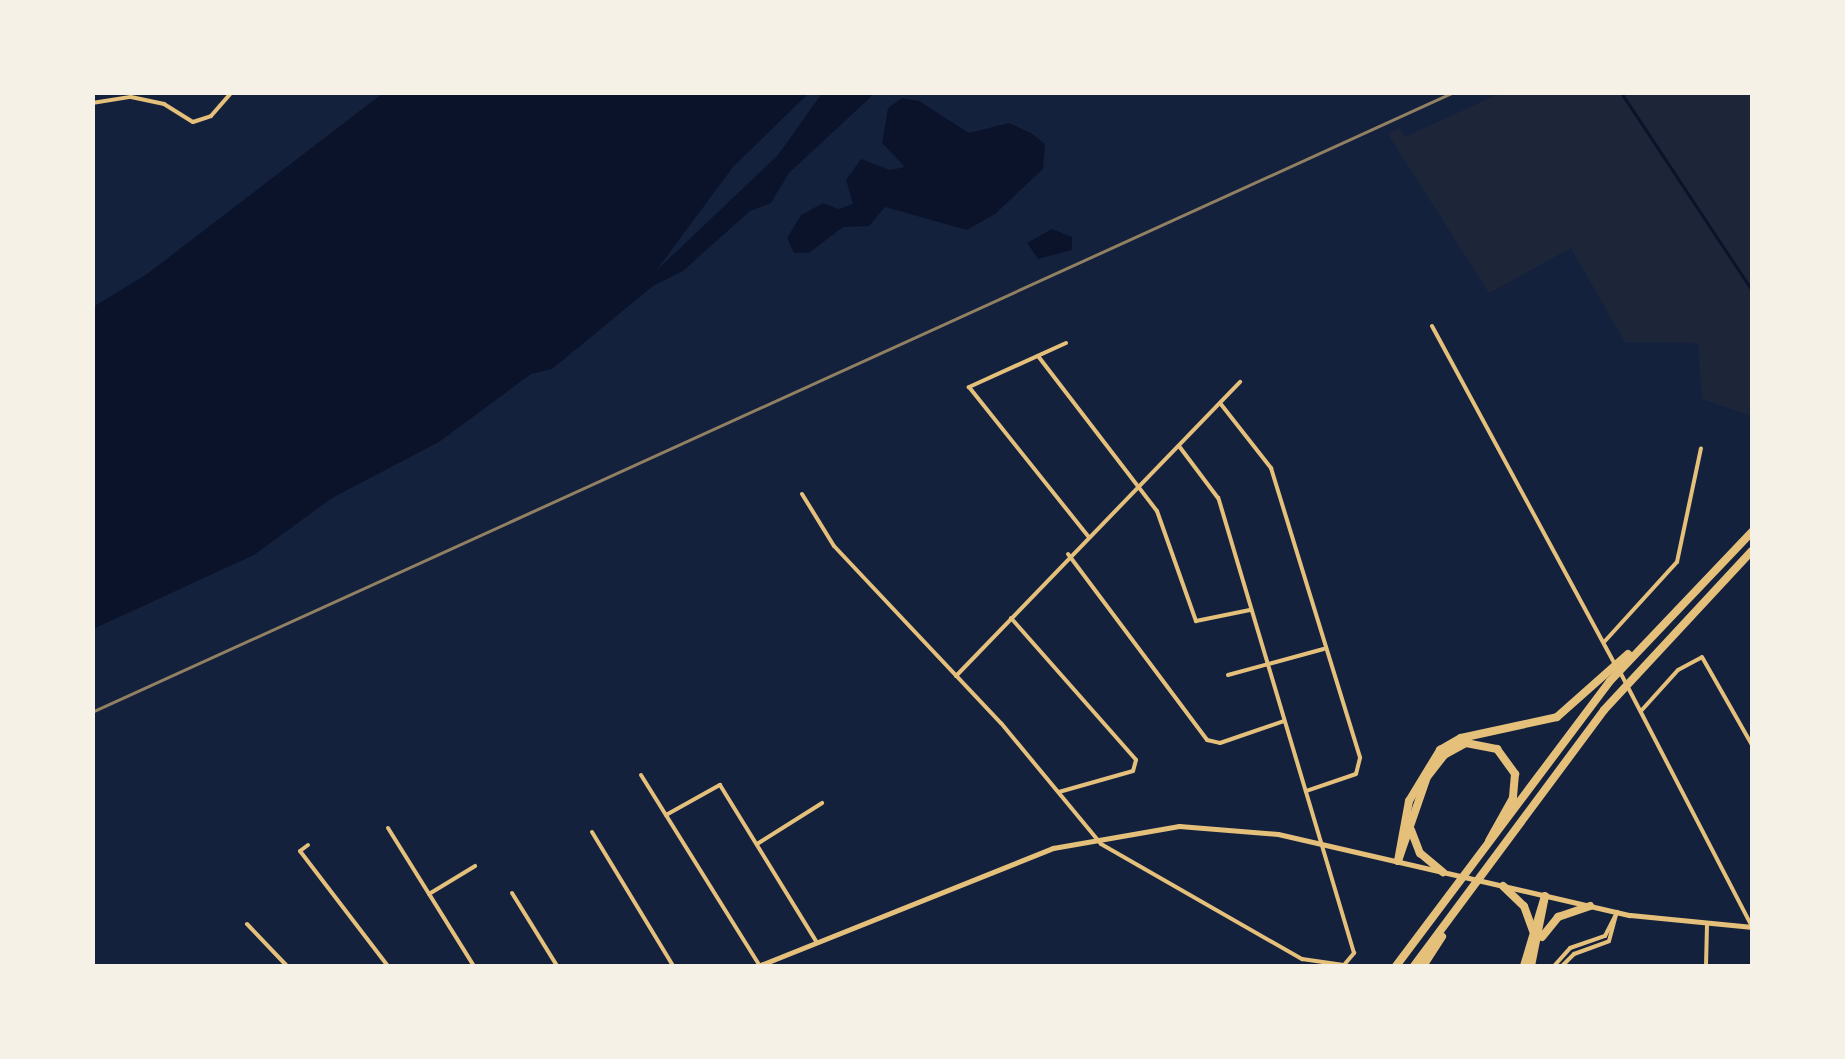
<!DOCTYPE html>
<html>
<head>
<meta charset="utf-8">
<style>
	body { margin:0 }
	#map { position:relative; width:1845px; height:1059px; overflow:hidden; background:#14213d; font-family:Ubuntu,sans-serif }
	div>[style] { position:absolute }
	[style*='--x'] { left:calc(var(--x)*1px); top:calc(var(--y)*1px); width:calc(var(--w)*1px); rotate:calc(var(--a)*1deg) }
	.green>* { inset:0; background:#1d2539 }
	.water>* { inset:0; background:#0b132b }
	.stream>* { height:2.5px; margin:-1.25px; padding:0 1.25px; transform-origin:1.25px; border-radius:1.25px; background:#0b132b }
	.minor>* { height:4px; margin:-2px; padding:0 2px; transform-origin:2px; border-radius:2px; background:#e5c07b }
	.primary>* { height:5px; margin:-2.5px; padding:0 2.5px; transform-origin:2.5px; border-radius:2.5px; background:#e5c07b }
	.motorway>* { height:8px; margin:-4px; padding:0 4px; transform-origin:4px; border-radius:4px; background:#e5c07b }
	.rail>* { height:2.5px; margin:-1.25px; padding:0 1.25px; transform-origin:1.25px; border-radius:1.25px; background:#918062 }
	span { translate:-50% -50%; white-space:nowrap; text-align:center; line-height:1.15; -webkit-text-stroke:8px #f6f1e7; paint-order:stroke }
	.frame { position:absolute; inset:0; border:95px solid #f6f1e7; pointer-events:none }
</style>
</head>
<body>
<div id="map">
	<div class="green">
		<i style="clip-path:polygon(1503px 92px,1752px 93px,1752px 416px,1702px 399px,1698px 343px,1625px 342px,1571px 248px,1489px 293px,1388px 134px,1399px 128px,1405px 137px)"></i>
	</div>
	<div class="water">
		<i style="clip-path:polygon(383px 93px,809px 93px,733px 167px,656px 271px,778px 155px,822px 93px,875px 93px,789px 173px,771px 203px,750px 211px,683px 271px,653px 286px,552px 369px,531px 374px,439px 442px,332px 498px,254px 555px,93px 629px,93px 307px,147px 274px)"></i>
		<i style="clip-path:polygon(902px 98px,919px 101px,969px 133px,1009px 123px,1031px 133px,1045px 144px,1043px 169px,995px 214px,967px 230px,885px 207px,869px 226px,843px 227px,809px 253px,794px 253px,787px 238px,801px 215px,823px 203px,839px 209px,853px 204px,846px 180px,861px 159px,890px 170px,905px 167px,882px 143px,888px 108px)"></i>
		<i style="clip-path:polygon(1052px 229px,1072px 237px,1072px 250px,1038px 259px,1027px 243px)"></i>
	</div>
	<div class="stream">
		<i style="--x:1621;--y:92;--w:237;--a:56.5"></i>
	</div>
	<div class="minor">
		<i style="--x:92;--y:103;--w:39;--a:-9"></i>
		<i style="--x:131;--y:97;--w:34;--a:12"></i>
		<i style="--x:164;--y:104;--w:34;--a:32"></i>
		<i style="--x:193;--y:122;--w:19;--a:-18"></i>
		<i style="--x:211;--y:116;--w:32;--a:-49"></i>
		<i style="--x:1432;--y:326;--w:382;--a:61.6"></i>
		<i style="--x:1066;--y:343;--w:107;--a:155.6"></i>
		<i style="--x:969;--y:387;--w:191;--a:51.4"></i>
		<i style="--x:1038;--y:356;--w:195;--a:52.5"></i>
		<i style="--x:1157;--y:511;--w:117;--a:70.5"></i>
		<i style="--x:1196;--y:621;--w:55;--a:-11.5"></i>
		<i style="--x:1220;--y:403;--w:83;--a:51.9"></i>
		<i style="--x:1271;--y:468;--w:303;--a:72.9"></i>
		<i style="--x:1360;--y:758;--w:16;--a:104"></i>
		<i style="--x:1356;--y:774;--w:53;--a:161.2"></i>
		<i style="--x:802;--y:494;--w:61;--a:58.4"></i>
		<i style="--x:834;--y:546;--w:243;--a:46.7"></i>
		<i style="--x:1001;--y:723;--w:157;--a:50.4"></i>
		<i style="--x:1101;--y:844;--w:232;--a:29.8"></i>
		<i style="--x:1302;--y:959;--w:42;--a:8.1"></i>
		<i style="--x:1344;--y:965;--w:16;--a:-50"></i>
		<i style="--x:1354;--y:953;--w:475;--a:-106.6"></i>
		<i style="--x:1218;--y:498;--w:65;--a:-126.9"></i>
		<i style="--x:1068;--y:554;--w:232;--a:53.2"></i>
		<i style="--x:1207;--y:740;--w:13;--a:13"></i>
		<i style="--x:1220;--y:743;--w:68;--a:-19"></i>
		<i style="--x:1011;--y:618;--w:189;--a:48.6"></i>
		<i style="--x:1136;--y:760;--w:11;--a:105"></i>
		<i style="--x:1133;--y:771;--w:77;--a:164.2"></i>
		<i style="--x:1605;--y:641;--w:107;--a:-47.7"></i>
		<i style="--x:1677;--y:562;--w:116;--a:-78.1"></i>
		<i style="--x:1619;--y:670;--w:289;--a:62.6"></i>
		<i style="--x:1228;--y:675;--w:99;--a:-15.2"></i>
		<i style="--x:956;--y:676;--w:409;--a:-46"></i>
		<i style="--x:1641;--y:711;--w:55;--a:-47.9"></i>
		<i style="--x:1678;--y:670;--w:27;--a:-28"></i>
		<i style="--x:1702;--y:657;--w:101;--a:60.4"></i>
		<i style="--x:641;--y:775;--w:225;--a:58.1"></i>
		<i style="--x:666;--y:815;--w:62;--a:-29.1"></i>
		<i style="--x:720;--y:785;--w:183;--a:58.4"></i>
		<i style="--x:388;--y:828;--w:163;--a:58.1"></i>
		<i style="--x:592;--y:832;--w:157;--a:58.8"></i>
		<i style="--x:757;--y:844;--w:77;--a:-32.2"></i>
		<i style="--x:308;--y:845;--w:10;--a:143"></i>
		<i style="--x:300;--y:851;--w:145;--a:52.6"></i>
		<i style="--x:512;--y:893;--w:86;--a:58.3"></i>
		<i style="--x:429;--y:894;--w:54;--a:-31.3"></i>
		<i style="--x:247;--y:924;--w:58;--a:46.4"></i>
		<i style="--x:1554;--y:966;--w:24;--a:-48"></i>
		<i style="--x:1570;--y:948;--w:37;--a:-19"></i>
		<i style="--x:1605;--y:936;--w:27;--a:-63"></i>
		<i style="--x:1562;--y:966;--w:17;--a:-45"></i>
		<i style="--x:1574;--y:954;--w:37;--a:-20"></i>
		<i style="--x:1609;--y:941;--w:30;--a:-75"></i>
		<i style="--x:1706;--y:966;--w:41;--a:-88.6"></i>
	</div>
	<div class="primary">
		<i style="--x:758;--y:966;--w:318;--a:-21.8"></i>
		<i style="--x:1053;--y:848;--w:128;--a:-9.9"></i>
		<i style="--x:1179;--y:826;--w:99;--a:4.6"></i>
		<i style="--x:1278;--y:834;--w:361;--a:13"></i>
		<i style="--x:1630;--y:915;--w:123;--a:5.6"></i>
	</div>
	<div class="motorway">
		<i style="--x:1411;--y:830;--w:25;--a:69"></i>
		<i style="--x:1420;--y:853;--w:30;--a:40"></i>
		<i style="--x:1398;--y:861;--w:61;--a:-79.6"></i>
		<i style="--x:1409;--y:801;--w:60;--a:-58.7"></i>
		<i style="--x:1440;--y:750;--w:24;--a:-30"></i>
		<i style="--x:1461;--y:738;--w:98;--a:-12.3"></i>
		<i style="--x:1557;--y:717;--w:95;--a:-41.6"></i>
		<i style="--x:1398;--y:861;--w:89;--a:-71"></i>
		<i style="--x:1427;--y:777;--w:28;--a:-52"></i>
		<i style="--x:1444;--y:755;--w:25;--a:-29"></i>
		<i style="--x:1466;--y:743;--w:32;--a:11"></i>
		<i style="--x:1497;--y:749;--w:31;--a:54"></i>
		<i style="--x:1515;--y:774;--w:24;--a:95"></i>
		<i style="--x:1513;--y:798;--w:49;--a:119.2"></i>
		<i style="--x:1503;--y:886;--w:29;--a:44"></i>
		<i style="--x:1524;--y:906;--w:27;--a:70"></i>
		<i style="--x:1542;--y:937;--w:26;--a:-51"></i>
		<i style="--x:1558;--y:917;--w:34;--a:-19"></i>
		<i style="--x:1396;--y:966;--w:356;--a:-53.1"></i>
		<i style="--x:1610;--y:681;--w:206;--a:-46.4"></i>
		<i style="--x:1414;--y:966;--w:319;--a:-53.4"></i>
		<i style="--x:1604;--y:710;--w:217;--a:-47.1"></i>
		<i style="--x:1423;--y:966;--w:35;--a:-57"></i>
		<i style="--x:1524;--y:966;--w:73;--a:-73.3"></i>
		<i style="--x:1531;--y:966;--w:71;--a:-78.7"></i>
	</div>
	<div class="rail">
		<i style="--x:92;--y:712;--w:1496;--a:-24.48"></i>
	</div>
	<div class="frame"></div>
</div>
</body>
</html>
